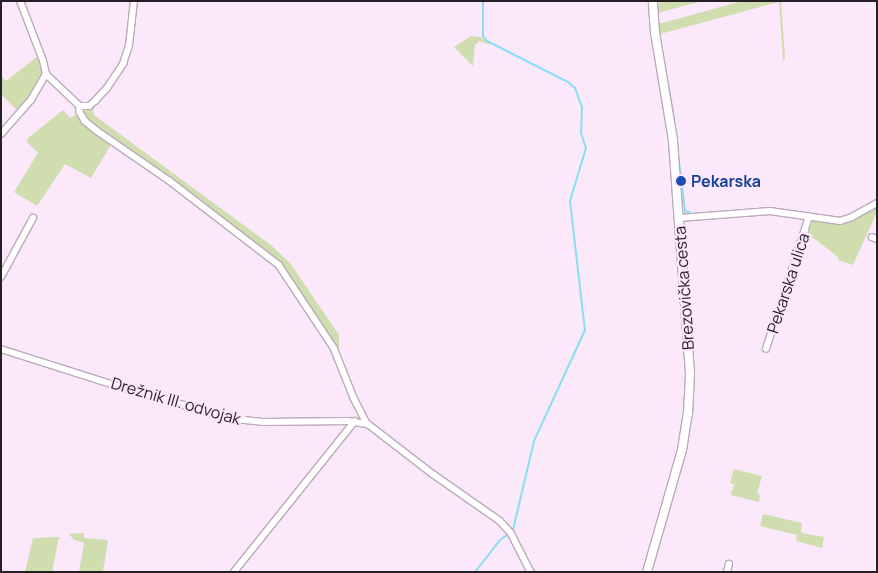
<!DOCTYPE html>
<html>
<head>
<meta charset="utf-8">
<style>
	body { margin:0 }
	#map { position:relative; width:878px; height:573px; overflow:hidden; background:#fbe8fa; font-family:Manrope,sans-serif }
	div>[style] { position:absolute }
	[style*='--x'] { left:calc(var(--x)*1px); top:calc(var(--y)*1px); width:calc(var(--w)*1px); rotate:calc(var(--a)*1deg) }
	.green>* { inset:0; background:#cfddaf }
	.stream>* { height:2px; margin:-1px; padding:0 1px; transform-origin:1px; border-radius:1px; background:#87dff2 }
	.roads { filter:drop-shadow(1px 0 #bcaabb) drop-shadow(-1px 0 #bcaabb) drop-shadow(0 1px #bcaabb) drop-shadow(0 -1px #bcaabb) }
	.street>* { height:5.5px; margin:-2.75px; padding:0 2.75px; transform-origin:2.75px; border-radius:2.75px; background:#fff }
	.secondary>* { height:8px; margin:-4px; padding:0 4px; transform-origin:4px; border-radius:4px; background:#fff }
	.dots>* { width:14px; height:14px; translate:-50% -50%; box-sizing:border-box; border:2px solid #fbe8fa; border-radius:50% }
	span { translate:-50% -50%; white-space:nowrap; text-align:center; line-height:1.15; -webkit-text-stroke:4.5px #fbe8fa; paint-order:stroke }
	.transit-label { font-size:16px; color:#164399; font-weight:700 }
	.left { translate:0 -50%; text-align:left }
	.street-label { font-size:16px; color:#261f26 }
	.frame { position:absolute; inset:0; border:2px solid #261f26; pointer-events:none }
</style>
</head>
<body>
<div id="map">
	<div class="green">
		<i style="clip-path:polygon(666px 1px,702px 1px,658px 13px,658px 3px)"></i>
		<i style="clip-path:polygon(742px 1px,781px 1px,785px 59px,783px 60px,779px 2px,660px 34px,659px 24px)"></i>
		<i style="clip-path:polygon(471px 36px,481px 37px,491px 45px,479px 41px,475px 45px,473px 66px,454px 47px)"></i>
		<i style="clip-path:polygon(38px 56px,42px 69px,41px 77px,18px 111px,1px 94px,1px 76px,6px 81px)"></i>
		<i style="clip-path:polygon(95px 106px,93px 110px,94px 115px,272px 246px,290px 263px,339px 335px,339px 352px,281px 264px,272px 256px,172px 179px,97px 127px,84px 114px,84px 111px)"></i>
		<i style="clip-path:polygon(63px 110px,70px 118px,78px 114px,85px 123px,112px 143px,91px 178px,65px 164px,37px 206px,14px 192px,38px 153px,27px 142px,28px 138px)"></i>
		<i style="clip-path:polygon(877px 206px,877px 212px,853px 265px,838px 260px,838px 257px,807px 233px,813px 221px,845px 223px)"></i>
		<i style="clip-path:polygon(734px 469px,762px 476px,757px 493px,760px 495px,759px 502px,731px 495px,734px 484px,730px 483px)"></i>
		<i style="clip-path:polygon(763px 514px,802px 523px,801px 533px,824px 537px,822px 548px,796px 541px,797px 535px,760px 526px)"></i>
		<i style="clip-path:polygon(84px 533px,84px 538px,108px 540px,103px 572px,79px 572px,84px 543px,74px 540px,69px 534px)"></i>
		<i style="clip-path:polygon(59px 537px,52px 572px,25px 572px,33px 538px)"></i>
	</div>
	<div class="stream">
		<i style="--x:483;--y:1;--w:35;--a:90"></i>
		<i style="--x:483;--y:36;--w:6;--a:51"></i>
		<i style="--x:487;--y:41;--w:91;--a:26.8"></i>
		<i style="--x:568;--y:82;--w:9;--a:41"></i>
		<i style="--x:575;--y:88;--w:20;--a:70"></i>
		<i style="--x:582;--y:107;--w:26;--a:92"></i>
		<i style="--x:581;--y:133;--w:16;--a:72"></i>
		<i style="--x:586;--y:148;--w:55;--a:106.8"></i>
		<i style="--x:570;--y:201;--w:130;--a:83.4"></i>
		<i style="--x:585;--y:330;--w:122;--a:114.7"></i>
		<i style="--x:534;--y:441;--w:91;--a:103.3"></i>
		<i style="--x:664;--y:63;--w:50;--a:79.6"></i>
		<i style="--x:673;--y:112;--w:100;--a:83.1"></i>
		<i style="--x:685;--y:211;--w:5;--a:11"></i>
		<i style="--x:475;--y:572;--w:39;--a:-52"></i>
		<i style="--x:499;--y:541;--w:11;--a:-38"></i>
	</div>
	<div class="roads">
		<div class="street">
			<i style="--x:46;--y:74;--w:47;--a:43.3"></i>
			<i style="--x:80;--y:106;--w:9;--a:0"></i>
			<i style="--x:89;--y:106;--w:8;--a:-40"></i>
			<i style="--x:95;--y:101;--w:18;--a:-47"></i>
			<i style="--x:107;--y:88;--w:29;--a:-56"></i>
			<i style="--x:123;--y:64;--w:19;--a:-72"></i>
			<i style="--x:129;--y:46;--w:45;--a:-83.7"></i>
			<i style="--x:80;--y:106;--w:6;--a:90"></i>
			<i style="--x:80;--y:112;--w:10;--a:61"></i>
			<i style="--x:85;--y:121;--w:14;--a:39"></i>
			<i style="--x:96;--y:130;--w:90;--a:34.6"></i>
			<i style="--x:170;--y:181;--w:138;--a:37.6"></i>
			<i style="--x:279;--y:265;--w:100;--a:56.5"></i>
			<i style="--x:334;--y:348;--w:54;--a:68.2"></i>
			<i style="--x:354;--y:398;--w:28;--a:63"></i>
			<i style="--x:1;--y:134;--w:45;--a:-48.6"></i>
			<i style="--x:31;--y:100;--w:30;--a:-60"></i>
			<i style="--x:46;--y:74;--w:13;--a:-103"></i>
			<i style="--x:43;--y:61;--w:64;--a:-111"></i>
			<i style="--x:680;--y:218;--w:90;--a:-4.4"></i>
			<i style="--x:770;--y:211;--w:71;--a:8.1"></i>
			<i style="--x:840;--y:221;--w:13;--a:-18"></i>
			<i style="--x:852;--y:217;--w:29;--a:-29"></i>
			<i style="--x:872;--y:237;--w:5;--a:22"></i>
			<i style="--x:1;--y:277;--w:67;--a:-61.5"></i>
			<i style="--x:1;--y:349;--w:146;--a:17.6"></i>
			<i style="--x:140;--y:393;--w:98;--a:15.3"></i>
			<i style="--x:235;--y:419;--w:27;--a:6"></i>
			<i style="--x:262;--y:422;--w:86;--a:-0.7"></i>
			<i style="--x:348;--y:421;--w:20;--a:9"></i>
			<i style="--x:368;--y:424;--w:82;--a:37.6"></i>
			<i style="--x:433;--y:474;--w:82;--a:35"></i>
			<i style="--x:500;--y:521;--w:16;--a:47"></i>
			<i style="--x:511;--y:533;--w:44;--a:62.9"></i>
			<i style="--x:766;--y:349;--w:139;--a:-72"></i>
			<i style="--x:234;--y:572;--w:193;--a:-51.3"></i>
			<i style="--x:727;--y:572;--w:8;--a:-76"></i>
		</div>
		<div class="secondary">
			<i style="--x:647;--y:572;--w:127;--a:-74"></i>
			<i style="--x:682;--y:450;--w:36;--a:-81"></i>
			<i style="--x:688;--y:414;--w:41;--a:-87.2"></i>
			<i style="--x:690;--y:373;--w:234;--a:-94.2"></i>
			<i style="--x:673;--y:140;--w:109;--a:-99.5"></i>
			<i style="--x:655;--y:33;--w:32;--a:-94"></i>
		</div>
	</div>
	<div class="dots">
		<i style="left:681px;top:181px;background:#1a4fb4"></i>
	</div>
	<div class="transit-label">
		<span class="left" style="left:691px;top:181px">Pekarska</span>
	</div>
	<div class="street-label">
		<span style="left:788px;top:283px;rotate:-72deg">Pekarska ulica</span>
		<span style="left:684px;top:288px;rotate:-94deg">Brezovička cesta</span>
		<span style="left:176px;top:401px;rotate:16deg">Drežnik III. odvojak</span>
	</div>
	<div class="frame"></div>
</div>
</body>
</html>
